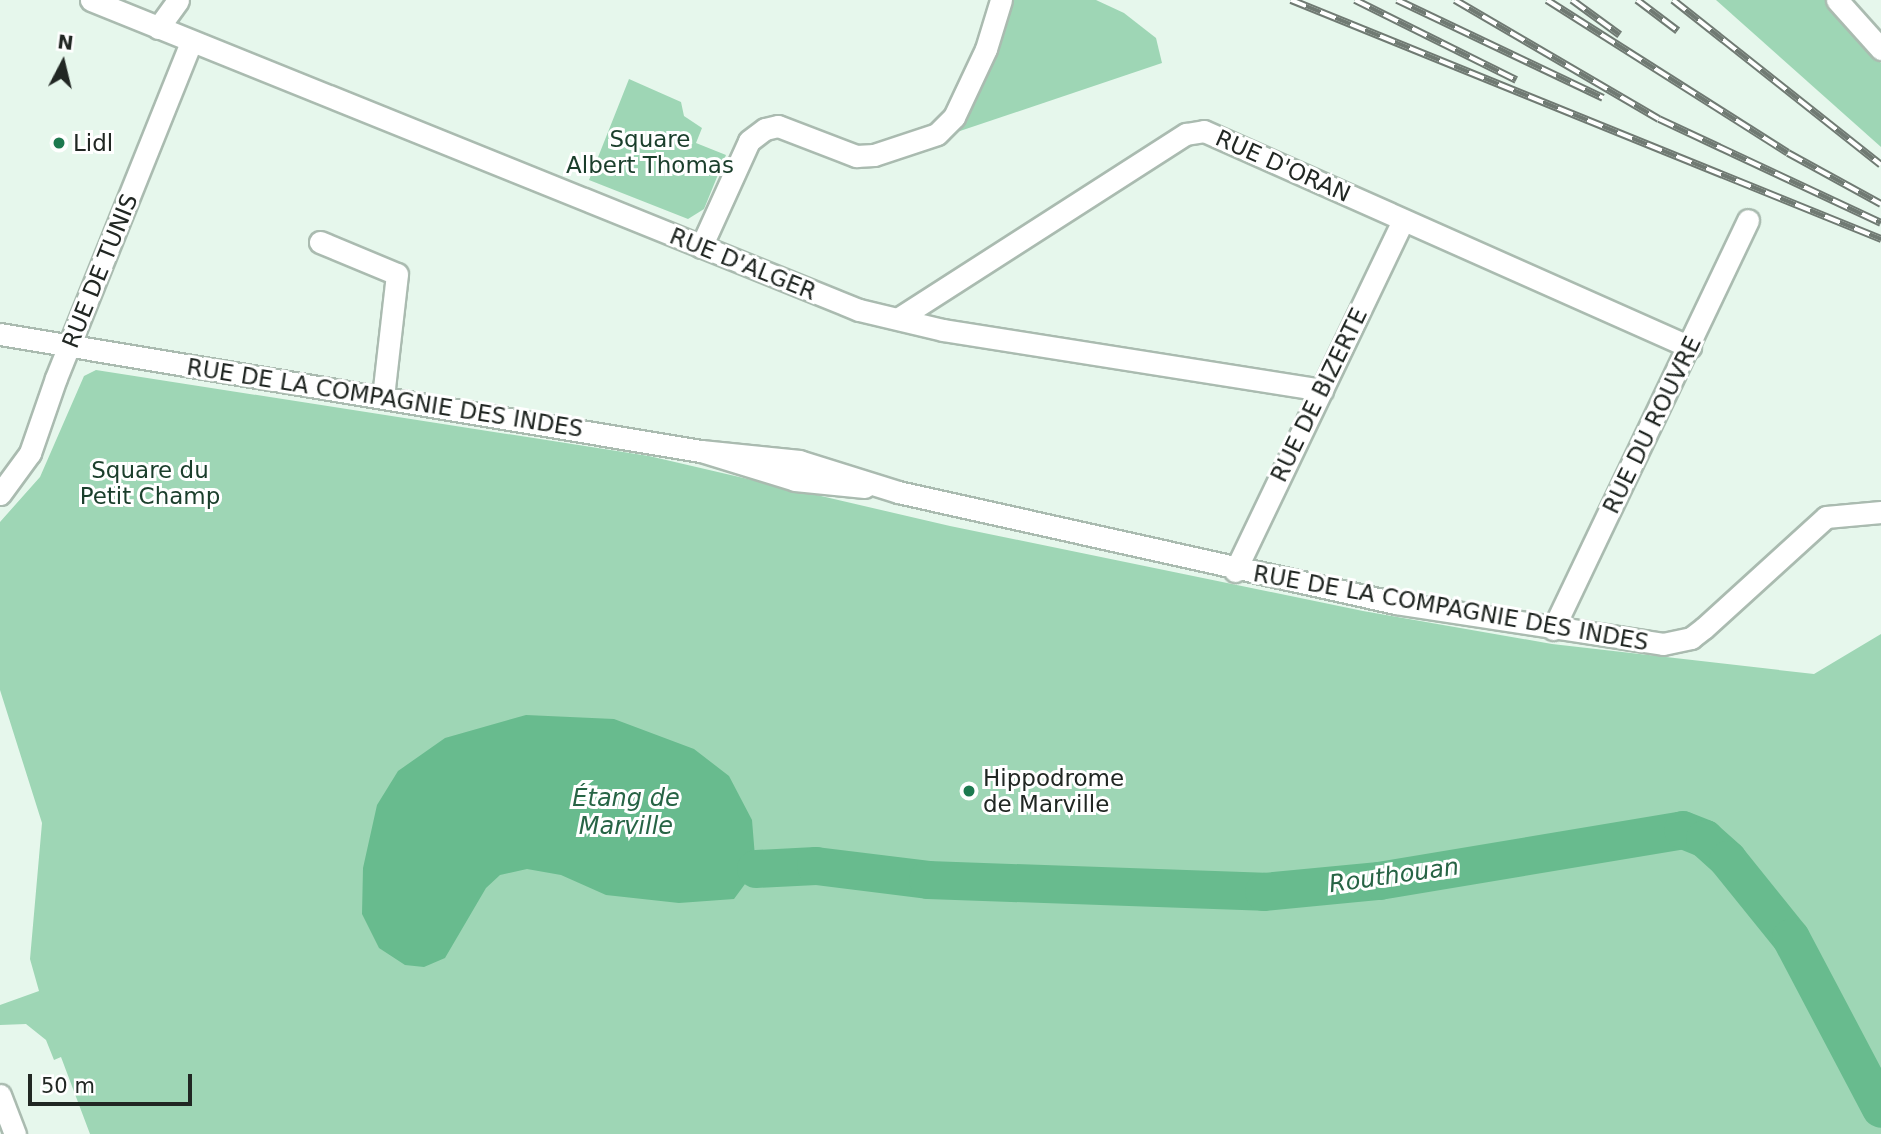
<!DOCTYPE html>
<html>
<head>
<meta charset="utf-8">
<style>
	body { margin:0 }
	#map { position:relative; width:1881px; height:1134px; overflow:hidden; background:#e6f7ec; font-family:"DejaVu Sans",sans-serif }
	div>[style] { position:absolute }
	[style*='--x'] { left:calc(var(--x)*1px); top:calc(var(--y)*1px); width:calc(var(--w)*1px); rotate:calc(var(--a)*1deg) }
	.green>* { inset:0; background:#9ed6b5 }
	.water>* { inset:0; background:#68bb8e }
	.river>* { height:38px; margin:-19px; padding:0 19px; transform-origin:19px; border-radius:19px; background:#68bb8e }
	.roads { filter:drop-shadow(2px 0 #aabbb0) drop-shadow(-2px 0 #aabbb0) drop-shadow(0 2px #aabbb0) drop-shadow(0 -2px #aabbb0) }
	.minor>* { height:21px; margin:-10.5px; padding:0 10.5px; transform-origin:10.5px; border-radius:10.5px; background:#fff }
	.rail>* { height:8px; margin-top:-4px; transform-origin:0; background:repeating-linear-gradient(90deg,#fff 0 16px,#707a73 0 32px); box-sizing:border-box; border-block:2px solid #707a73 }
	.dots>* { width:19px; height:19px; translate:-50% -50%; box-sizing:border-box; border:4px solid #fff; border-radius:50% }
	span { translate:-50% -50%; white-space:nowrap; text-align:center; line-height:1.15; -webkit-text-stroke:6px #fff; paint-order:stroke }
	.park-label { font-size:23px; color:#1a3e2b }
	.poi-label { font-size:23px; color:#212723 }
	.left { translate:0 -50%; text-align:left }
	.street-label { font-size:23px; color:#212723 }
	.water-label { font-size:24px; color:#276445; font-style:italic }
	.north { position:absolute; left:28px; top:28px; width:70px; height:70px; -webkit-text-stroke:5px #fff; paint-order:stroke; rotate:7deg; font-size:19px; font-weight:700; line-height:28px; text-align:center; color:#212723 }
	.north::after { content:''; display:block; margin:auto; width:24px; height:32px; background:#212723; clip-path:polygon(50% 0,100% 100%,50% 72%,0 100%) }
	.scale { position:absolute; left:28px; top:1074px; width:164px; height:32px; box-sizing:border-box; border:4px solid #212723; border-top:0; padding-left:9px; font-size:21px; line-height:24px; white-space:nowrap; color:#212723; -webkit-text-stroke:5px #fff; paint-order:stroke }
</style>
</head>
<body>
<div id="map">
	<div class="green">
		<i style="clip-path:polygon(1013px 0,1096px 0,1124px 13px,1156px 38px,1162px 63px,957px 132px)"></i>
		<i style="clip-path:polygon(1716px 0,1828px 0,1881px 63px,1881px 147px)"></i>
		<i style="clip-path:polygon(629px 79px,681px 102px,684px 116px,702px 128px,696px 143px,726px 155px,704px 209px,688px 219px,589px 180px)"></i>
		<i style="clip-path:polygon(96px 370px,649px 456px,950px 526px,1363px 611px,1552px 644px,1814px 674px,1881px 634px,1881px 1134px,90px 1134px,61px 1057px,54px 1060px,46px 1040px,26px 1024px,0 1025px,0 1005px,39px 991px,30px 959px,42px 823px,0 690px,0 522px,40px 477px,84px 376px)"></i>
	</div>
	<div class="water">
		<i style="clip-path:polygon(526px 715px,614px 719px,694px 749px,729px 776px,752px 820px,756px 869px,734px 899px,679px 903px,606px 895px,561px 875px,527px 869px,500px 875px,486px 888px,445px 958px,424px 967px,405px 965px,379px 948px,362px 914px,363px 868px,377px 805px,398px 771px,445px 738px)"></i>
	</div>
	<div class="river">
		<i style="--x:756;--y:869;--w:60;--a:-2.9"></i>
		<i style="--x:816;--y:866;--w:113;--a:7.1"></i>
		<i style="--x:928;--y:880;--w:336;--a:2"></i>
		<i style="--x:1264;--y:892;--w:116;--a:-5.5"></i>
		<i style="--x:1379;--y:881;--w:308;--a:-9.5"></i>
		<i style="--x:1683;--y:830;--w:24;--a:22"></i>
		<i style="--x:1705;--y:839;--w:31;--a:42"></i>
		<i style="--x:1728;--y:860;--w:100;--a:51.1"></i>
		<i style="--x:1791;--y:938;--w:193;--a:62.2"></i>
	</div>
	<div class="roads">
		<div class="minor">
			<i style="--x:91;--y:0;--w:828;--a:21.98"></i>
			<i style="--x:859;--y:310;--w:86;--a:13.4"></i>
			<i style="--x:943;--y:330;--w:384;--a:9"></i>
			<i style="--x:1837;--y:0;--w:66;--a:48.1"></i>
			<i style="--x:158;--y:28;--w:34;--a:-54"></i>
			<i style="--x:320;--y:242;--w:83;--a:22.6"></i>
			<i style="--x:397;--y:274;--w:123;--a:96.5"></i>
			<i style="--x:701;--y:247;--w:116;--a:-65.6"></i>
			<i style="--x:749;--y:141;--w:20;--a:-37"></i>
			<i style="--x:765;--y:129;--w:13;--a:-13"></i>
			<i style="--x:778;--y:126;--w:84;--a:21"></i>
			<i style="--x:856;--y:156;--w:18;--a:-3"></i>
			<i style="--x:874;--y:155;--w:66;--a:-18.4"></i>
			<i style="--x:937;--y:134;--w:24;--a:-45"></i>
			<i style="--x:954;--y:117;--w:75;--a:-64.8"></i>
			<i style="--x:986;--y:49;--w:51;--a:-73"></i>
			<i style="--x:899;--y:318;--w:341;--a:-32.7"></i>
			<i style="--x:1186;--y:134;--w:18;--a:-9"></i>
			<i style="--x:1204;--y:131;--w:532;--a:23.96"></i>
			<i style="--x:0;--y:334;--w:711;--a:9.48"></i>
			<i style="--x:701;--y:451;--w:98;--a:17.1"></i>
			<i style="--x:795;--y:480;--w:70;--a:5.7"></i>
			<i style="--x:701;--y:451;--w:99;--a:5.8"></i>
			<i style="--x:799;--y:461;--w:104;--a:17.4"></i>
			<i style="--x:898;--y:492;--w:510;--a:12.57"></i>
			<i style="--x:1396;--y:603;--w:270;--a:8.7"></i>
			<i style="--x:1663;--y:644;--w:29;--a:-12"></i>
			<i style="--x:1691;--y:638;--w:16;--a:-38"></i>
			<i style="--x:1704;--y:628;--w:165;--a:-42.3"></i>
			<i style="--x:1826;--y:517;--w:55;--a:-5.2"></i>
			<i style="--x:0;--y:494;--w:51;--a:-53.8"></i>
			<i style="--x:30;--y:453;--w:79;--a:-70.9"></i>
			<i style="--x:56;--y:378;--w:362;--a:-68.1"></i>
			<i style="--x:1235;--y:571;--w:389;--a:-64.4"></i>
			<i style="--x:1553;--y:629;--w:453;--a:-64.5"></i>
			<i style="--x:0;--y:1095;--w:42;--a:69"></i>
		</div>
	</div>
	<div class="rail">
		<i style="--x:1291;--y:0;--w:637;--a:22.05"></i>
		<i style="--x:1355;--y:0;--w:180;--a:26.4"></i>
		<i style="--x:1397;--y:0;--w:228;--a:25.4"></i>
		<i style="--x:1455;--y:0;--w:236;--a:30.3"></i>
		<i style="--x:1659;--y:119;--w:245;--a:25.1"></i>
		<i style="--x:1547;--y:0;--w:285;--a:32.4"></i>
		<i style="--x:1788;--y:153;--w:106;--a:28.7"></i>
		<i style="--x:1572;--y:0;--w:59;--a:36.1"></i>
		<i style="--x:1637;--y:0;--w:51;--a:37.1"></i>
		<i style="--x:1673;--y:0;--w:265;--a:38.4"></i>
	</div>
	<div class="dots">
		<i style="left:59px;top:143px;background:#1d794f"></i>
		<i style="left:969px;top:791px;background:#1d794f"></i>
	</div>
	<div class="park-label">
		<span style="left:650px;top:152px">Square<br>Albert Thomas</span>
		<span style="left:150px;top:483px">Square du<br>Petit Champ</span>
	</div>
	<div class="poi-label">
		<span class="left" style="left:73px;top:143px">Lidl</span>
		<span class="left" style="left:983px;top:791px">Hippodrome<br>de Marville</span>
	</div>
	<div class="street-label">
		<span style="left:1283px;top:166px;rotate:24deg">RUE D'ORAN</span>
		<span style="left:743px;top:264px;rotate:22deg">RUE D'ALGER</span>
		<span style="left:100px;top:271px;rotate:-68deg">RUE DE TUNIS</span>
		<span style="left:1319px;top:395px;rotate:-64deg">RUE DE BIZERTE</span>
		<span style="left:385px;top:398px;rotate:9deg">RUE DE LA COMPAGNIE DES INDES</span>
		<span style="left:1652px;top:425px;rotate:-64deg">RUE DU ROUVRE</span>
		<span style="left:1451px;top:608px;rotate:10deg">RUE DE LA COMPAGNIE DES INDES</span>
	</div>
	<div class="water-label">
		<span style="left:626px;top:813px">Étang de<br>Marville</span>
		<span style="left:1394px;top:876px;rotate:-8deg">Routhouan</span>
	</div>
	<div class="north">N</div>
	<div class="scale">50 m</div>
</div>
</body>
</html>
